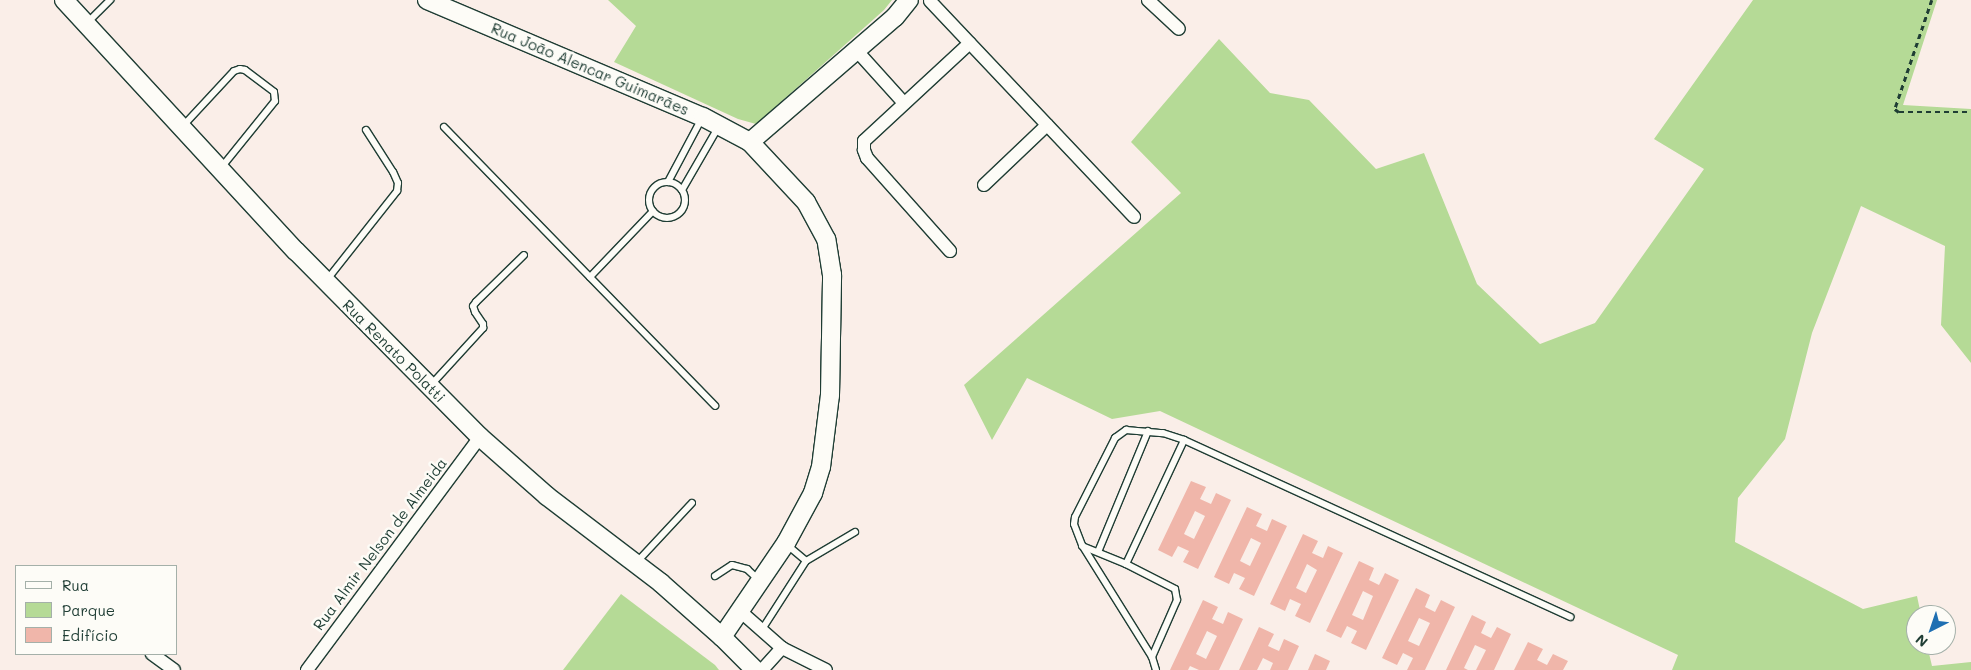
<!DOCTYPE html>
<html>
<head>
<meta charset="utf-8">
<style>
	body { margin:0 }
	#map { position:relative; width:1971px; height:670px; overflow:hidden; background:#faeee8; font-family:Mali,sans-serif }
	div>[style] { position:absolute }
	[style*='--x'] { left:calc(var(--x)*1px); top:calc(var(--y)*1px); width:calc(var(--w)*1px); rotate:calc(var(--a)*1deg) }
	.green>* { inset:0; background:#b5da96 }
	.building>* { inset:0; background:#f0b6aa }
	.path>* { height:2.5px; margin-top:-1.25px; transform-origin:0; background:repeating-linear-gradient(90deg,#1f3d34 0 5px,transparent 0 9px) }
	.roads { filter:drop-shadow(1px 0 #1f3d34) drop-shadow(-1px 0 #1f3d34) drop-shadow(0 1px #1f3d34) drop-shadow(0 -1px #1f3d34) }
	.lane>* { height:6px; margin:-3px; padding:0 3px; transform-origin:3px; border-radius:3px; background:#fdfcf7 }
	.lane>.ring { margin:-3px; padding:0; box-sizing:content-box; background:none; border:6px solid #fdfcf7; border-radius:50% }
	.street>* { height:12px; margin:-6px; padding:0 6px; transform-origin:6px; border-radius:6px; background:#fdfcf7 }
	.secondary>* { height:18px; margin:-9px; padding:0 9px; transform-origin:9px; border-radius:9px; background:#fdfcf7 }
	span { translate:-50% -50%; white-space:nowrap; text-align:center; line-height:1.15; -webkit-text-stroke:5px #fdfcf7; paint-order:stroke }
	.street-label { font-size:15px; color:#1f3d34 }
	.legend { position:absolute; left:15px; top:565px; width:162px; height:90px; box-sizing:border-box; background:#fdfcf7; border:1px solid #a4b0a9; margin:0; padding:6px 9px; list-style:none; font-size:15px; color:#1f3d34 }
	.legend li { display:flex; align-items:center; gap:10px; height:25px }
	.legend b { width:25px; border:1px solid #a4b0a9 }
	.north { position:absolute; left:1906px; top:605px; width:50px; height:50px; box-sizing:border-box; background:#fdfcf7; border:1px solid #a4b0a9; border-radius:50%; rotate:221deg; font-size:14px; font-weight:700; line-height:20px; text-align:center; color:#1f3d34 }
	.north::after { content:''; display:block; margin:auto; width:18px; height:22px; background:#1f6fb2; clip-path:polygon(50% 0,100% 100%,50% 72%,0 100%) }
</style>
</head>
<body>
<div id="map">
	<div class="green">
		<i style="clip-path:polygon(608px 0,892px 0,884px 10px,756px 124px,738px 119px,614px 62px,636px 26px)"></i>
		<i style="clip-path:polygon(1753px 0,1937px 0,1903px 105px,1971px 109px,1971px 363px,1941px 325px,1945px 246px,1861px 206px,1812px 333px,1785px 439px,1738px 498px,1735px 542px,1863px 609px,1917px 596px,1921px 615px,1916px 615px,1916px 645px,1927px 645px,1932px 666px,1971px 662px,1971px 670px,1672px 670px,1678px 655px,1160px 411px,1112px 419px,1027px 378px,992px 440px,964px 385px,1181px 193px,1131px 142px,1219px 39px,1270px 93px,1309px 100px,1376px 169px,1424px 153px,1477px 284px,1540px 344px,1595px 323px,1704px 169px,1654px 139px)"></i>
		<i style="clip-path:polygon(621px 594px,715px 665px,719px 670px,563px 670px)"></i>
	</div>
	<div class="building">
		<i style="clip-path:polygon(evenodd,1191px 481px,1206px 487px,1200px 499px,1211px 504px,1216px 493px,1231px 500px,1198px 569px,1183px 562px,1189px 551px,1178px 546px,1172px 557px,1158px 550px,1191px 481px,1195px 511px,1205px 516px,1194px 539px,1184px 534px,1195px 511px)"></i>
		<i style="clip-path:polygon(evenodd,1247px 507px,1262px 514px,1256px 526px,1267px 531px,1272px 519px,1287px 526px,1254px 596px,1239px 589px,1245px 578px,1234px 573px,1229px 584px,1214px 577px,1247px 507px,1251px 538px,1261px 543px,1250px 566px,1240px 561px,1251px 538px)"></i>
		<i style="clip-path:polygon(evenodd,1303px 534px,1318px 541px,1312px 553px,1323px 558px,1328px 546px,1343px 553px,1310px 623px,1295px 616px,1301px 604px,1290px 599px,1285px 611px,1270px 604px,1303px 534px,1307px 564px,1317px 570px,1306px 593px,1296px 588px,1307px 564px)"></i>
		<i style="clip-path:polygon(evenodd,1359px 561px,1374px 568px,1369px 580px,1379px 585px,1385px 573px,1399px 580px,1366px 650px,1351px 643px,1357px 631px,1347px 626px,1341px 638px,1326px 631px,1359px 561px,1363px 591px,1373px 596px,1363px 620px,1352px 615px,1363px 591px)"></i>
		<i style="clip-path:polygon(evenodd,1416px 588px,1430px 595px,1425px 607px,1435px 612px,1441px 600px,1455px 607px,1425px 670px,1407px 670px,1413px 658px,1403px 653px,1397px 665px,1382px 658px,1416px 588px,1419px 618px,1430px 623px,1419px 646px,1408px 641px,1419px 618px)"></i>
		<i style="clip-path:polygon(evenodd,1203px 600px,1218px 607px,1212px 619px,1223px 624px,1228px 612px,1243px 619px,1219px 670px,1199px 670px,1190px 666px,1188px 670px,1170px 670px,1203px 600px,1207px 631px,1217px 636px,1206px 659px,1196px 654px,1207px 631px)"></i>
		<i style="clip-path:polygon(1472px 615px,1486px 622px,1481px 633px,1491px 638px,1497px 627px,1511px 634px,1494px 670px,1476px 670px,1486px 650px,1475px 645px,1464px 668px,1468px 670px,1446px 670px)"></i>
		<i style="clip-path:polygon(1259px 627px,1274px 634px,1268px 646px,1279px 651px,1284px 639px,1299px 646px,1288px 670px,1270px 670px,1273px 663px,1263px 658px,1257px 670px,1239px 670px)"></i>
		<i style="clip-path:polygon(1528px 642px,1543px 649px,1537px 660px,1547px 665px,1553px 654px,1568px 661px,1563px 670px,1514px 670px)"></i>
		<i style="clip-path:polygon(1315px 654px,1330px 661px,1326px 670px,1308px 670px)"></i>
	</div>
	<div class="path">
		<i style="--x:1932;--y:0;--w:115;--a:108.7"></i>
		<i style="--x:1895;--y:109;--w:5;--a:37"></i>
		<i style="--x:1899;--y:112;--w:72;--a:0"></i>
	</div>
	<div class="roads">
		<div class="lane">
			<i style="--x:87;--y:23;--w:33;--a:-45"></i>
			<i style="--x:182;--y:127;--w:76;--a:-47.1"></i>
			<i style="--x:234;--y:71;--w:6;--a:-18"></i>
			<i style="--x:240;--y:69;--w:5;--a:11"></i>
			<i style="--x:245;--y:70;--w:36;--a:37"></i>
			<i style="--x:274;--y:92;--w:9;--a:84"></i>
			<i style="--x:275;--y:101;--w:86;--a:128.9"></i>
			<i style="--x:444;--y:127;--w:389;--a:45.8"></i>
			<i style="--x:668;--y:182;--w:72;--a:-62"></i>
			<i class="ring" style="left:649px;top:182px;width:30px;height:30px"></i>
			<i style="--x:682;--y:190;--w:74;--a:-60"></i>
			<i style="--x:590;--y:277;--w:91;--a:-46.3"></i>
			<i style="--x:326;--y:281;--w:115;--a:-51.7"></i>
			<i style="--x:397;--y:191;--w:8;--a:-83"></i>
			<i style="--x:398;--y:183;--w:12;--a:-114"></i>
			<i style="--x:393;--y:172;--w:50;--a:-122.7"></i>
			<i style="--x:430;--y:386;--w:79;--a:-47.6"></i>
			<i style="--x:483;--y:328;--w:4;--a:-90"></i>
			<i style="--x:483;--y:324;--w:14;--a:-124"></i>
			<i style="--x:475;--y:312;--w:6;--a:-108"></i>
			<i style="--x:473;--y:306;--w:5;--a:-53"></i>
			<i style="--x:476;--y:302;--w:67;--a:-44.4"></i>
			<i style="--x:786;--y:544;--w:26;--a:40"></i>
			<i style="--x:1082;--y:546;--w:48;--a:22.2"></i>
			<i style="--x:1126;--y:564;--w:55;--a:27"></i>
			<i style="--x:1175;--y:589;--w:11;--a:80"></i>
			<i style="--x:1177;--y:600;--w:62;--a:113.7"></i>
			<i style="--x:1098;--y:552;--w:131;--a:-67.5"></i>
			<i style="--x:636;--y:563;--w:82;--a:-47"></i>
			<i style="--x:1126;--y:564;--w:137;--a:-64.9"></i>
			<i style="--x:715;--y:576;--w:20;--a:-33"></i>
			<i style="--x:732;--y:565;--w:16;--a:15"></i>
			<i style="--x:747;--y:569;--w:18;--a:43"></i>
			<i style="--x:761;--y:631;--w:83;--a:-57.3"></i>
			<i style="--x:806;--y:561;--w:57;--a:-30.6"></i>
			<i style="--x:1156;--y:670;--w:14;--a:-107"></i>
			<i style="--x:1152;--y:657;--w:132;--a:-122"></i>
			<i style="--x:1082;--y:545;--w:22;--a:-111"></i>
			<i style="--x:1074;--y:524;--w:7;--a:-82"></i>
			<i style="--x:1075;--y:517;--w:89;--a:-63.1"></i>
			<i style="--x:1115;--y:438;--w:14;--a:-36"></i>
			<i style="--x:1126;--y:430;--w:37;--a:5"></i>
			<i style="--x:1163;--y:433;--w:22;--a:18"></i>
			<i style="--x:1184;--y:440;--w:425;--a:24.6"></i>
		</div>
		<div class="street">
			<i style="--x:1148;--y:0;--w:42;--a:43.1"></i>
			<i style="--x:930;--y:1;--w:297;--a:46.6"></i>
			<i style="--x:857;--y:51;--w:70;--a:47.9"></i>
			<i style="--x:984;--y:185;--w:87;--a:-43.6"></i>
			<i style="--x:950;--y:251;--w:125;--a:-131.7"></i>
			<i style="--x:867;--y:158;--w:9;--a:-111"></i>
			<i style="--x:864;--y:150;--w:9;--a:-90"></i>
			<i style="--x:864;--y:141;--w:144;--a:-42.8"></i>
			<i style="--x:740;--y:611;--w:56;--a:41.4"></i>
			<i style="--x:782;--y:648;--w:49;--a:26.6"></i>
			<i style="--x:152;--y:654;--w:27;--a:36"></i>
			<i style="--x:307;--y:670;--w:290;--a:-53.4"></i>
			<i style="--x:762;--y:670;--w:30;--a:-48"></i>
		</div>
		<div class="secondary">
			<i style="--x:64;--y:0;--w:342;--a:47.3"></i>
			<i style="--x:296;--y:251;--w:262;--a:45.3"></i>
			<i style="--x:480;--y:437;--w:89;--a:41.4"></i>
			<i style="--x:547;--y:496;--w:143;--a:37.3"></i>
			<i style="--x:661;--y:583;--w:81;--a:41.5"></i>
			<i style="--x:722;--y:637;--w:47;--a:45"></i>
			<i style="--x:427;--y:0;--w:300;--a:23"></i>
			<i style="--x:703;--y:117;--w:53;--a:28"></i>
			<i style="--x:722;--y:637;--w:114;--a:-55.8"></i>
			<i style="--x:786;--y:543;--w:57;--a:-61.6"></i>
			<i style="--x:813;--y:493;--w:27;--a:-73"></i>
			<i style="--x:821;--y:467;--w:73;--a:-82.9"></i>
			<i style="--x:830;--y:395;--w:120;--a:-89"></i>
			<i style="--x:832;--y:275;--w:36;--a:-99"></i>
			<i style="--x:826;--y:239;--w:42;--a:-118.4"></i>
			<i style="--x:806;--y:202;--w:82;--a:-133"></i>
			<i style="--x:750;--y:142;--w:191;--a:-40.8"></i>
			<i style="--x:895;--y:17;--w:22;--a:-51"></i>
		</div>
	</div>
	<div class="street-label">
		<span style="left:590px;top:69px;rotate:23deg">Rua João Alencar Guimarães</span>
		<span style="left:394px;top:351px;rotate:45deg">Rua Renato Polatti</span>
		<span style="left:380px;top:544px;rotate:-53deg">Rua Almir Nelson de Almeida</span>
	</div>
	<ul class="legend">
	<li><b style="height:6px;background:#fdfcf7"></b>Rua</li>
	<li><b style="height:14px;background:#b5da96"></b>Parque</li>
	<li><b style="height:14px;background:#f0b6aa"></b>Edifício</li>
	</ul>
	<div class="north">N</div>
</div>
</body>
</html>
